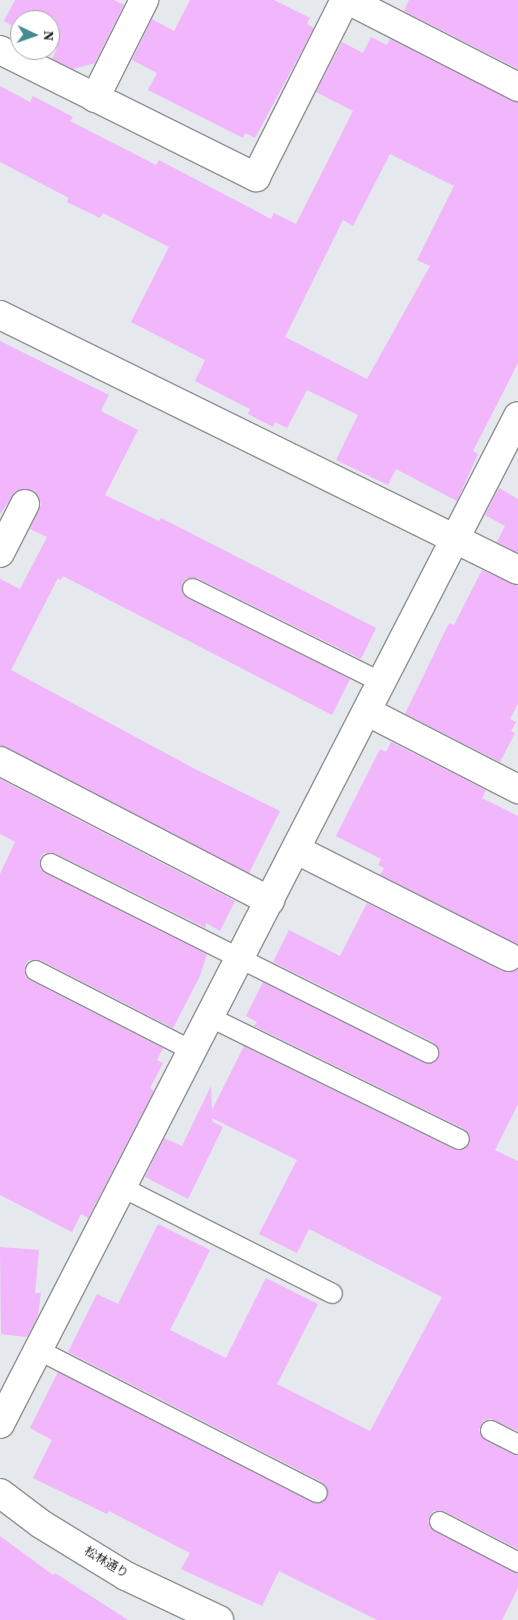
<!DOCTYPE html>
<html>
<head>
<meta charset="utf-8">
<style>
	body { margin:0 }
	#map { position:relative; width:518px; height:1620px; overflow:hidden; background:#e5e8ec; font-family:"Source Serif 4","Noto Sans JP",serif }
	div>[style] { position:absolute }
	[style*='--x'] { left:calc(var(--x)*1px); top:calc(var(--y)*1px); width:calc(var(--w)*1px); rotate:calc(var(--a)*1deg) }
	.building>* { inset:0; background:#f1b6fb }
	.roads { filter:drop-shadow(1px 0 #8e9194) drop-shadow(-1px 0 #8e9194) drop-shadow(0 1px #8e9194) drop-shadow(0 -1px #8e9194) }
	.service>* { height:19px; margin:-9.5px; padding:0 9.5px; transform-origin:9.5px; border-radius:9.5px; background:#fff }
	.pedestrian>* { height:28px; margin:-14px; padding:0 14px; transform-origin:14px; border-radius:14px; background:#fff }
	.minor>* { height:28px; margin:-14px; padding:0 14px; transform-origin:14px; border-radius:14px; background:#fff }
	.tertiary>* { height:28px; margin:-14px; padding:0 14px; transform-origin:14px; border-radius:14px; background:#fff }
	span { translate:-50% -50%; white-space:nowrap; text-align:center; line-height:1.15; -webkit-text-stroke:4px #fff; paint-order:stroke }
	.street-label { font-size:12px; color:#262728 }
	.north { position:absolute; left:10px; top:10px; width:50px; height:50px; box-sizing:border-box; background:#fff; border:1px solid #a8a9a9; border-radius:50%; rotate:93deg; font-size:14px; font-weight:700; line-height:20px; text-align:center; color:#262728 }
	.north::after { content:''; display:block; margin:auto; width:18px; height:22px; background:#448b93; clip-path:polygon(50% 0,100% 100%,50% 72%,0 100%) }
</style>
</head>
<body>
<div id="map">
	<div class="building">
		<i style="clip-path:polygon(15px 0,114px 0,124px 5px,95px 63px,73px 69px,52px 59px,57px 49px,50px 46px,50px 20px,20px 20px,20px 30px,4px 21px)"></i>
		<i style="clip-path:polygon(190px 0,274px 0,310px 18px,307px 24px,314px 28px,255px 138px,245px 133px,243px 138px,148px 90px,157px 73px,132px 60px,152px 19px,174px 31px)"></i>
		<i style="clip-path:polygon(409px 0,518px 0,518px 69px,404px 11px)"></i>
		<i style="clip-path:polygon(evenodd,371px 37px,387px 45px,390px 39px,518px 102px,518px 363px,473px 451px,478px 454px,457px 501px,396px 469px,388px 485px,336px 460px,358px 415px,307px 390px,287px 428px,275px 422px,273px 427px,248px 414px,250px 409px,195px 381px,205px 360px,131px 322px,169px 247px,103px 213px,100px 218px,67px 202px,69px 198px,0 162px,0 86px,30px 102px,33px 96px,73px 117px,70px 121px,156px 165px,159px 160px,271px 219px,274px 213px,296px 224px,353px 111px,316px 92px,342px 42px,363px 53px,371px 37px,390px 154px,454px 186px,417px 260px,430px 266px,367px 379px,285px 337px,343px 220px,353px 226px,390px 154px)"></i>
		<i style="clip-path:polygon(0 341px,109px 395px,101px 411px,138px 430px,105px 495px,159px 521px,161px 518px,376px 628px,361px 659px,197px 578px,186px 578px,182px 583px,182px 594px,187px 598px,350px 679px,332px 715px,63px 576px,61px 580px,58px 578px,11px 670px,195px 769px,280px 811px,249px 873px,0 745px,0 579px,20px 589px,47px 537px,30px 529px,41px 504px,32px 490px,16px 491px,0 514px)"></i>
		<i style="clip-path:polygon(499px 488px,518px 499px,518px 553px,497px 542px,505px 526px,485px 515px)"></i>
		<i style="clip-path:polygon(482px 570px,518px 585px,518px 704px,510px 719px,516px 722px,511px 731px,515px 733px,500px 762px,405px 714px,449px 623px,454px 625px)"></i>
		<i style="clip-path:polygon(391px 742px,486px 790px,482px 798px,518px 816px,518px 945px,380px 875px,384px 868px,378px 865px,381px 859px,336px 836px,380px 749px,386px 752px)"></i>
		<i style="clip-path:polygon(0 779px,235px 901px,220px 931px,206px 923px,206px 928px,55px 853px,44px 853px,40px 858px,40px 869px,45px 873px,207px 954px,200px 976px,173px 1028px,40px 960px,29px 960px,25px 965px,25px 976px,30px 980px,163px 1048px,157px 1060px,163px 1063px,150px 1088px,154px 1091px,88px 1218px,81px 1214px,72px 1232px,0 1195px,0 874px,15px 842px,0 834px)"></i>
		<i style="clip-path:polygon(367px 903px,502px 971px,518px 970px,518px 1104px,495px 1150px,518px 1161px,518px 1431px,490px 1419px,483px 1421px,479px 1430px,485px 1440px,518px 1455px,518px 1549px,444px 1511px,433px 1511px,428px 1521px,434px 1531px,518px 1573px,518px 1588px,502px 1620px,377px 1620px,279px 1571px,262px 1606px,181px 1569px,190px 1553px,109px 1511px,107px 1514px,33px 1478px,52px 1440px,30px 1428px,58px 1372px,312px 1502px,323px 1502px,327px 1497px,327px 1486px,322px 1482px,68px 1352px,97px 1294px,118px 1304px,158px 1224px,210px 1250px,170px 1330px,226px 1358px,266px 1278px,318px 1304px,277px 1384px,370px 1431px,442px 1297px,309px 1229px,297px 1253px,259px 1234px,297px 1160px,212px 1118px,213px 1122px,223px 1127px,188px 1199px,145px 1177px,164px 1138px,182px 1146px,211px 1086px,212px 1110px,244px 1046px,454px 1149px,460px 1150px,469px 1144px,470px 1138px,464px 1129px,254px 1026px,257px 1022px,246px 1016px,263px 982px,423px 1062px,435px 1061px,439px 1051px,433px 1042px,273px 962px,289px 930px,340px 956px)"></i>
		<i style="clip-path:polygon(0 1247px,39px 1250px,35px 1293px,41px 1293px,38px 1316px,27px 1337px,1px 1334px)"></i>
		<i style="clip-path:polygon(0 1536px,53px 1575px,55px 1573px,128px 1620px,0 1620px)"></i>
	</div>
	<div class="roads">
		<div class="service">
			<i style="--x:192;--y:588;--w:213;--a:26.4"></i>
			<i style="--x:50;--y:863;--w:423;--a:26.6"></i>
			<i style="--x:35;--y:970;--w:178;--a:27.1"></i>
			<i style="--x:210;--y:1017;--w:277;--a:26.1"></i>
			<i style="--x:122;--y:1187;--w:235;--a:26.8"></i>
			<i style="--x:39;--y:1350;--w:312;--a:27.1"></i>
			<i style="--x:490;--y:1430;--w:31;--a:27"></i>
			<i style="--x:439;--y:1521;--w:89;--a:27.4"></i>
		</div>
		<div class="pedestrian">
			<i style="--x:95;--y:98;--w:110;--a:-63.4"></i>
		</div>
		<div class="minor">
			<i style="--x:348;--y:0;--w:191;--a:27.1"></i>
			<i style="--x:0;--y:50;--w:286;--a:26.4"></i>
			<i style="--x:256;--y:177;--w:198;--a:-63.3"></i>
			<i style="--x:0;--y:315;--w:577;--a:26.21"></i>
			<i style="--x:0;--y:553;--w:55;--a:-63"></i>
			<i style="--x:368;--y:712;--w:169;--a:27.2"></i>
			<i style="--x:0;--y:761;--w:304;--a:27.4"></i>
			<i style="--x:297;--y:850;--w:237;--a:26.8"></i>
			<i style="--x:0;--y:1424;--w:1133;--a:-62.8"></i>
		</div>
		<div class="tertiary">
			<i style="--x:0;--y:1493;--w:51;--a:37.1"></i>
			<i style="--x:41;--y:1524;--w:100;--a:31.5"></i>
			<i style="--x:126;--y:1576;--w:103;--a:25.3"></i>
		</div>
	</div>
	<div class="street-label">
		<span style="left:106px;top:1563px;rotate:31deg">松林通り</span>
	</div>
	<div class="north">N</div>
</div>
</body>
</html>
